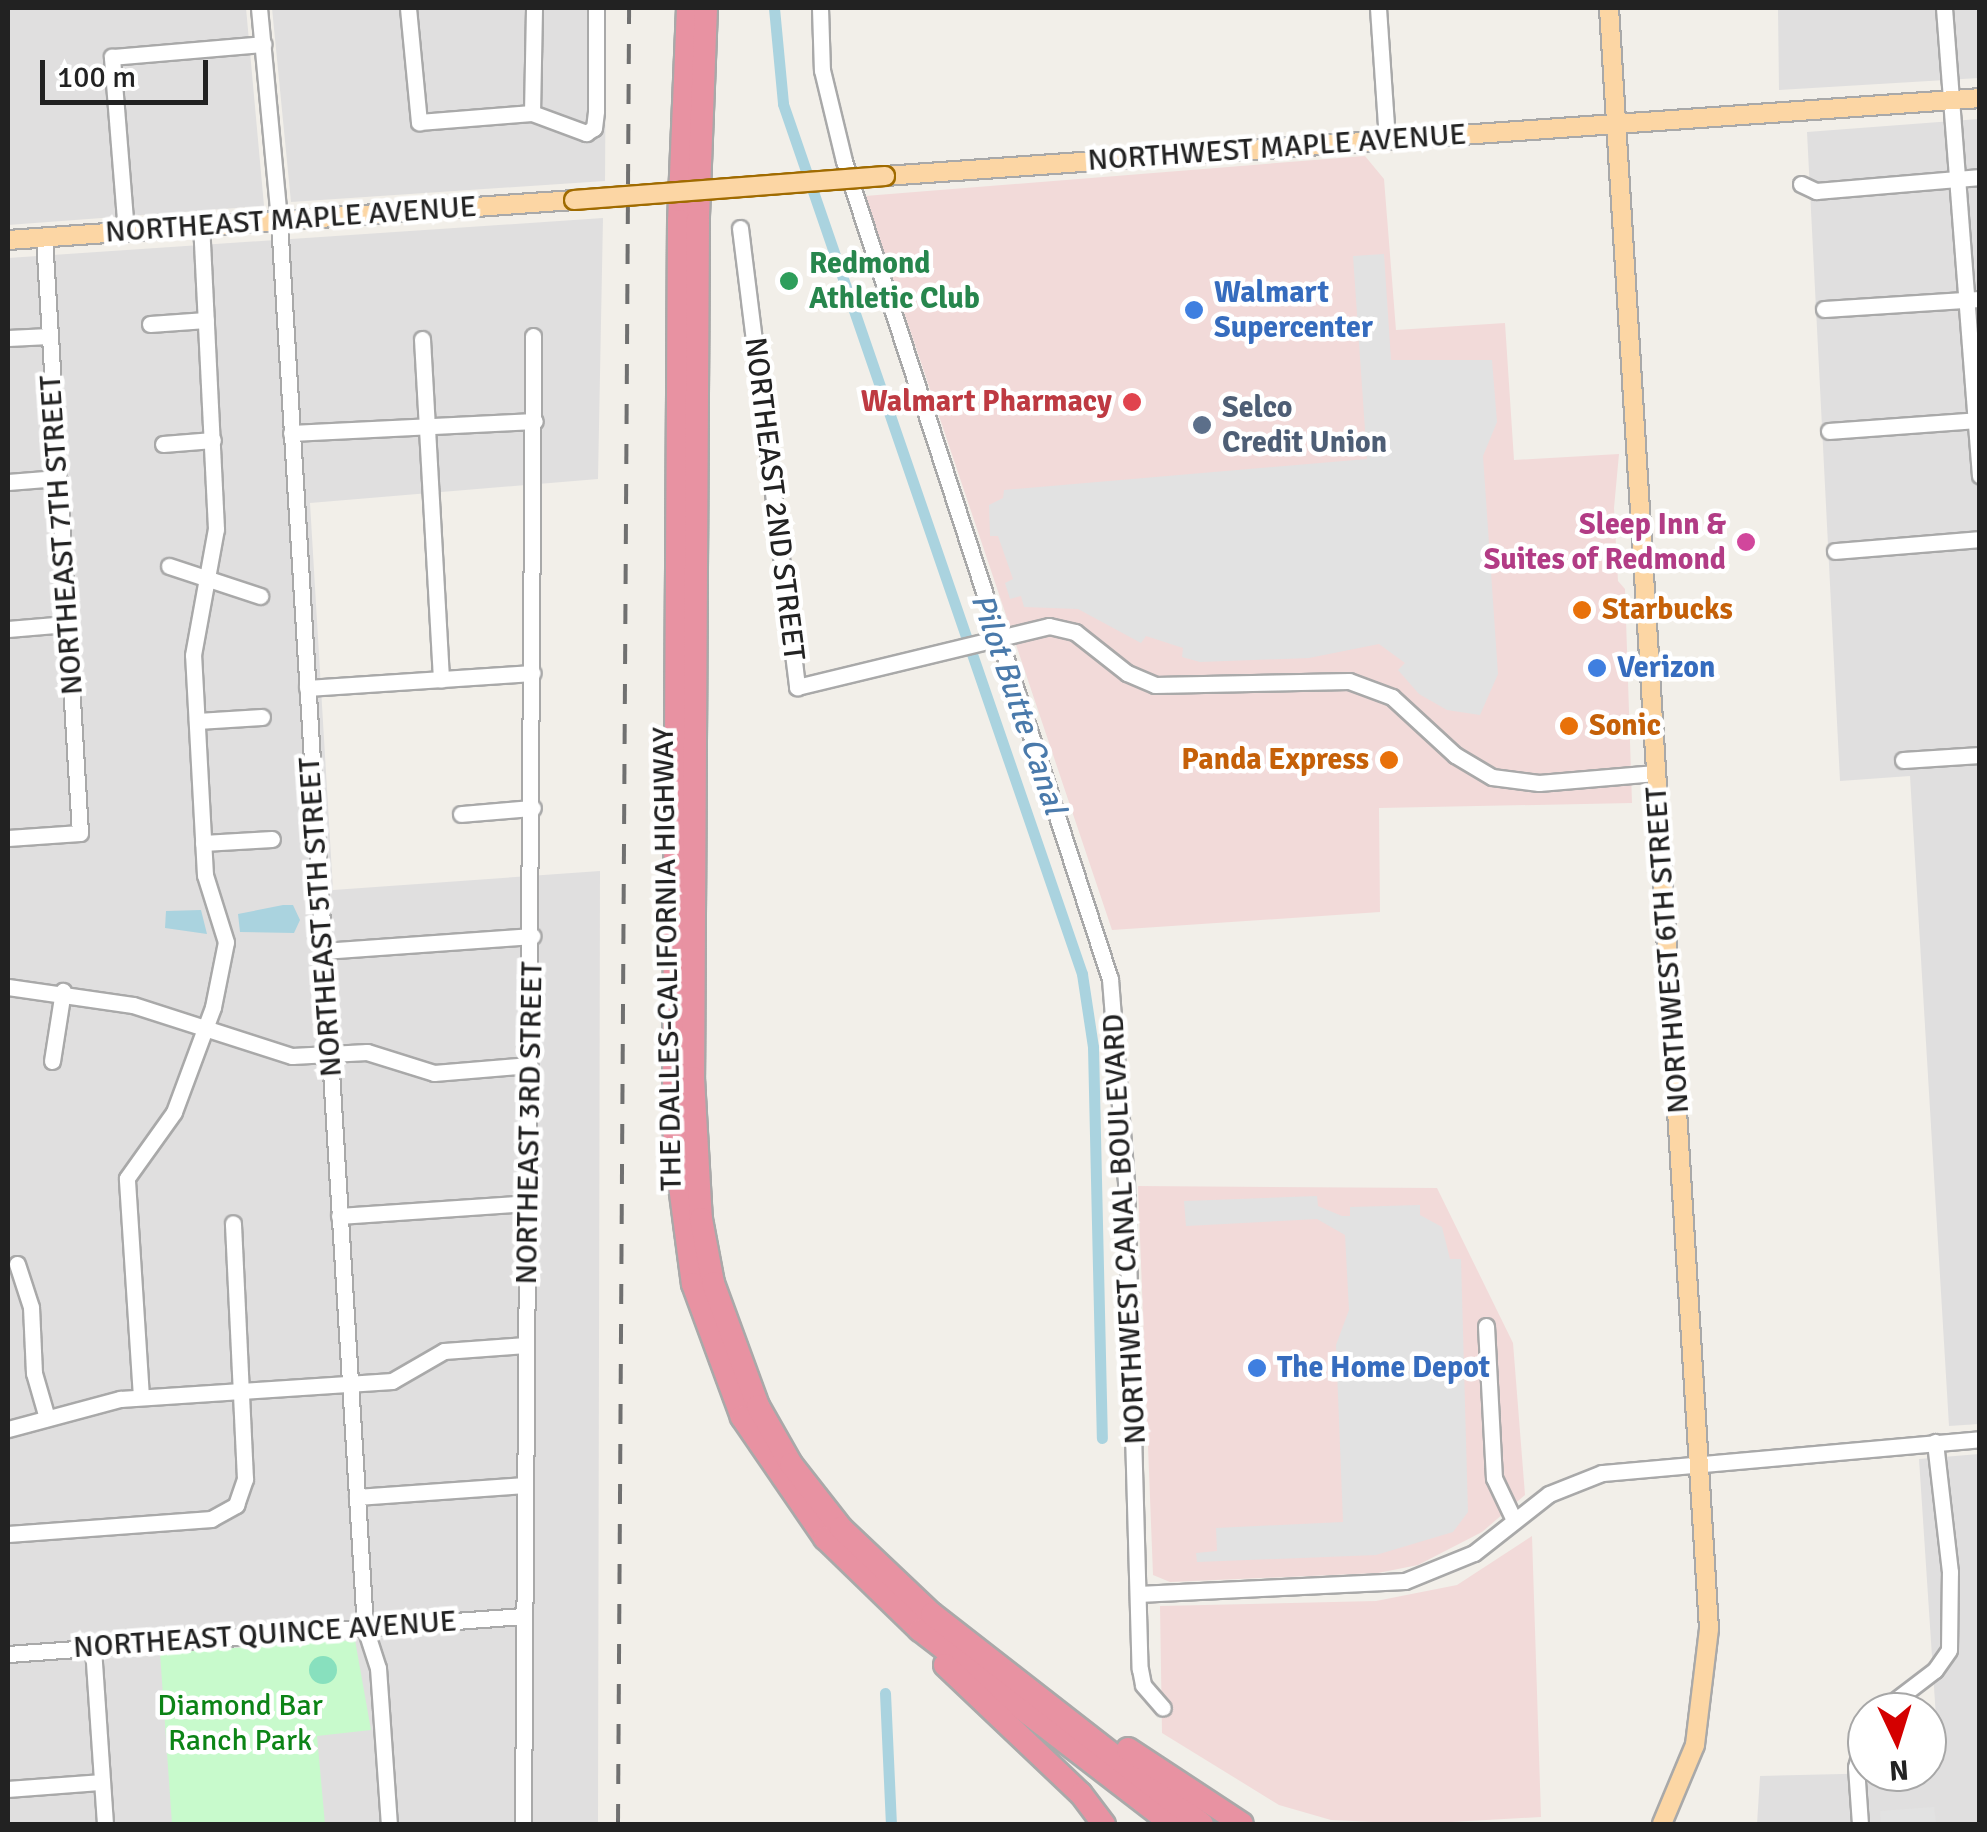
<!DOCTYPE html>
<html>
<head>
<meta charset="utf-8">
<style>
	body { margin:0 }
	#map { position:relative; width:1987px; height:1832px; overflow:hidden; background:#f2efe9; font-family:Signika,sans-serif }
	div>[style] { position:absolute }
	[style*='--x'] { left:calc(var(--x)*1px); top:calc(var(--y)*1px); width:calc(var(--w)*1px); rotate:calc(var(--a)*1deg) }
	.residential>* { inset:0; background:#e0dfdf }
	.commercial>* { inset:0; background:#f2dad9 }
	.park>* { inset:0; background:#c8facc }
	.pitch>* { inset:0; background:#88e0be }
	.round { border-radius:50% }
	.parking>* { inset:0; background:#e2e2e2 }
	.water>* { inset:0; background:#aad3df }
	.canal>* { height:11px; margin:-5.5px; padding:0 5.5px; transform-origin:5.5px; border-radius:5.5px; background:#aad3df }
	.roads { filter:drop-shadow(2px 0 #a9a9a9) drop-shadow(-2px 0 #a9a9a9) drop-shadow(0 2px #a9a9a9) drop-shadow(0 -2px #a9a9a9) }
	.minor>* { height:15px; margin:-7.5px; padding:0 7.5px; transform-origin:7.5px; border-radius:7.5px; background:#fff }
	.major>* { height:18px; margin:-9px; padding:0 9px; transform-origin:9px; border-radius:9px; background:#fcd6a4 }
	.highway>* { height:22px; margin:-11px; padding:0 11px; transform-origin:11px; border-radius:11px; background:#e892a2 }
	.rail>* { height:4px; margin-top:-2px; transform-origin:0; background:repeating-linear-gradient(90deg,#707070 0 20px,transparent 0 40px) }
	.bridges { filter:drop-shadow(2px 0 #a06b00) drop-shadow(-2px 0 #a06b00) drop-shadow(0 2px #a06b00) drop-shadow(0 -2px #a06b00) }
	.major-bridge>* { height:18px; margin:-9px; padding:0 9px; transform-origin:9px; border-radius:9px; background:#fcd6a4 }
	.dots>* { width:28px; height:28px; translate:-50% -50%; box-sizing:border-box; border:5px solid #fff; border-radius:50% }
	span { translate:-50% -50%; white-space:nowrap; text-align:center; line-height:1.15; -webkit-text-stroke:9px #fff; paint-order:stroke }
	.street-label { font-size:30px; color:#222 }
	.leisure-label { font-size:30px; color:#27864d; font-weight:700 }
	.left { translate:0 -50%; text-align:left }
	.shop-label { font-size:30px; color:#366cbe; font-weight:700 }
	.health-label { font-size:30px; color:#be3a42; font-weight:700 }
	.right { translate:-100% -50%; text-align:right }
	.service-label { font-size:30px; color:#4e5e75; font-weight:700 }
	.hotel-label { font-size:30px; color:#b23c85; font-weight:700 }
	.food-label { font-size:30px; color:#c56008; font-weight:700 }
	.park-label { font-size:30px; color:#0c8416 }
	.water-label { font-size:32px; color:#4a7aab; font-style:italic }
	.frame { position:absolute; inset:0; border:10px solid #222; pointer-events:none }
	.north { position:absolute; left:1847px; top:1692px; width:100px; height:100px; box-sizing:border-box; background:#fff; border:2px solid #a7a7a7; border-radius:50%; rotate:176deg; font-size:28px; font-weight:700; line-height:40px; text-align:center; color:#222 }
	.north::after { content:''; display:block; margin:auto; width:35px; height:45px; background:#d40000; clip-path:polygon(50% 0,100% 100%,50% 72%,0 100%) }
	.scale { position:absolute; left:40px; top:60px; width:168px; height:45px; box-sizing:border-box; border:5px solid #222; border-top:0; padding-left:12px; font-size:30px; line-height:35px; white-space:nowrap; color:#222; -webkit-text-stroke:8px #fff; paint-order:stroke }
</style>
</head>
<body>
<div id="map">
	<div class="residential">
		<i style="clip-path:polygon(8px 8px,246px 8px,264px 206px,8px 225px)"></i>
		<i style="clip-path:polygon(272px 8px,606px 8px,605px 181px,291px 202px)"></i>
		<i style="clip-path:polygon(1778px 8px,1979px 8px,1979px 78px,1779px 90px)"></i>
		<i style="clip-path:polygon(1979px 119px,1979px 1424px,1949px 1426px,1910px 776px,1840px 781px,1807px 132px)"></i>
		<i style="clip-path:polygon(603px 218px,598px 479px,310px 503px,333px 890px,600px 871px,598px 1824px,8px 1824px,8px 258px)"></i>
		<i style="clip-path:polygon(1979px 1454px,1979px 1824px,1757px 1824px,1760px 1776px,1927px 1772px,1927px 1764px,1939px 1763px,1919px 1459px)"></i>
	</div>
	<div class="commercial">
		<i style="clip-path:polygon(1365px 156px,1384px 179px,1396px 330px,1505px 323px,1514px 460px,1619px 454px,1614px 508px,1618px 581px,1625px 589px,1632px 803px,1379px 808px,1380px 912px,1112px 930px,865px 196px)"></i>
		<i style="clip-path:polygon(1138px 1186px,1437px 1188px,1513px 1343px,1525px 1495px,1482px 1532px,1418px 1565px,1378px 1573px,1170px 1582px,1153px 1575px)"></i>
		<i style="clip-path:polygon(1532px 1536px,1541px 1817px,1416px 1824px,1331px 1820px,1279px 1805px,1162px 1733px,1160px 1606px,1376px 1601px,1457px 1585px)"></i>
	</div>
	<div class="park">
		<i style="clip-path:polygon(355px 1640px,371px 1730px,317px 1736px,325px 1824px,172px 1824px,160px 1653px)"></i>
	</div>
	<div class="pitch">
		<i class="round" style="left:309px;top:1656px;width:28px;height:28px"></i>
	</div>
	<div class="parking">
		<i style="clip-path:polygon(1384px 254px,1391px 360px,1492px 360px,1497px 422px,1483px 456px,1498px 674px,1480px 715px,1447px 710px,1419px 694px,1398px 670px,1405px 663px,1379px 644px,1309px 658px,1200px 662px,1182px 657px,1183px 648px,1146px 636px,1141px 643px,1078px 609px,1024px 607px,1021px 596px,1010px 599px,1005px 583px,1013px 579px,998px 536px,990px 536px,989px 505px,1003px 498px,1004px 490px,1367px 459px,1353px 256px)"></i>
		<i style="clip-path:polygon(1317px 1196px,1318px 1206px,1342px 1216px,1350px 1216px,1350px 1207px,1420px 1205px,1420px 1215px,1442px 1227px,1450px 1259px,1461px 1259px,1468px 1512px,1453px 1532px,1376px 1555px,1197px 1562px,1196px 1553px,1217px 1551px,1216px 1528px,1343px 1522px,1336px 1345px,1349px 1310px,1345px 1235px,1317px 1219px,1186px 1226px,1184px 1201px)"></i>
		<i style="clip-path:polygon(1934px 1807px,1936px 1824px,1881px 1824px,1880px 1811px)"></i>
	</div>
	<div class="water">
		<i style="clip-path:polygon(283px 905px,293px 905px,300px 920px,294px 933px,240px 932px,238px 914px)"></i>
		<i style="clip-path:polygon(201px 910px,207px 934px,165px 928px,166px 911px)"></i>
	</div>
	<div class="canal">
		<i style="--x:774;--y:8;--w:96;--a:84.6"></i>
		<i style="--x:783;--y:104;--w:920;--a:71.03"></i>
		<i style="--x:1082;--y:974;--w:74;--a:81.4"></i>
		<i style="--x:1093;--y:1047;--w:391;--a:88.7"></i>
		<i style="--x:885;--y:1693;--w:131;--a:87.4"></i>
	</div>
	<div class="roads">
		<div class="minor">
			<i style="--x:259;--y:8;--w:214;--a:84.6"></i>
			<i style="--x:279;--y:221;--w:1410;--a:86.5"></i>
			<i style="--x:365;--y:1628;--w:42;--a:72"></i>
			<i style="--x:378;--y:1668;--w:156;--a:86"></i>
			<i style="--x:408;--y:8;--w:115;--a:84.5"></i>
			<i style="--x:419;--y:122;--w:113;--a:-4.6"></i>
			<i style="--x:532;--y:113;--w:58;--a:20.3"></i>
			<i style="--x:586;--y:133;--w:9;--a:-32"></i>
			<i style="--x:594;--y:128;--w:17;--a:-83"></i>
			<i style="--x:596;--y:111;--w:103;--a:-90"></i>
			<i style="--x:820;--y:8;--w:62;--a:88.2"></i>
			<i style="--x:822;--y:70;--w:94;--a:76.4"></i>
			<i style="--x:844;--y:161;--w:860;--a:71.99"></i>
			<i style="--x:1110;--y:979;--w:204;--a:85.5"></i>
			<i style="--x:1126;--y:1182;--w:487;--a:88.4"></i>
			<i style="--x:1140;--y:1669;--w:16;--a:79"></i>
			<i style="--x:1143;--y:1685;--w:30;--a:49"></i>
			<i style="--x:1378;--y:8;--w:133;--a:86.1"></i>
			<i style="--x:1944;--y:8;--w:469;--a:85.6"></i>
			<i style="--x:532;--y:113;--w:105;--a:-88.9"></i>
			<i style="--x:1801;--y:184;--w:17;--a:25"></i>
			<i style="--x:1816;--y:191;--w:165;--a:-4.9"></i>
			<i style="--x:740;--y:228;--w:463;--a:82.9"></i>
			<i style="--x:797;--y:687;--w:259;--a:-13.6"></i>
			<i style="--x:1049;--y:626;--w:27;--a:13"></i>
			<i style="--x:1075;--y:632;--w:66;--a:38.3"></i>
			<i style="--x:1127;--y:673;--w:30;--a:23"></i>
			<i style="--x:1155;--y:685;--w:194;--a:-1.2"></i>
			<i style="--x:1349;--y:681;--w:46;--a:20.4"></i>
			<i style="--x:1392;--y:697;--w:86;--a:42.6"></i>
			<i style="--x:1455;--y:755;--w:43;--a:30.7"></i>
			<i style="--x:1492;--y:777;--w:47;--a:7.3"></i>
			<i style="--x:1539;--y:783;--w:117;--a:-4.9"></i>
			<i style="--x:126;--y:232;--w:176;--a:-94.6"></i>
			<i style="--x:112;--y:57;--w:152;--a:-4.9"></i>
			<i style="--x:1824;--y:309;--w:156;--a:-3.7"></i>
			<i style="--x:150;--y:324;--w:56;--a:-4.1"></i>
			<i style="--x:8;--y:338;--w:41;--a:-2.8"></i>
			<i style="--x:422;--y:339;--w:341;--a:86.8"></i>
			<i style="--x:1829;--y:431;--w:151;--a:-4.2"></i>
			<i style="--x:291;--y:433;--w:244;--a:-2.8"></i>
			<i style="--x:163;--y:444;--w:50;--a:-4.6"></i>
			<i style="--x:8;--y:482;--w:50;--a:-4.6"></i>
			<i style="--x:1835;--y:551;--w:145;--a:-4.7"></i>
			<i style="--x:169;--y:566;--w:96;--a:18.2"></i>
			<i style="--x:8;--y:629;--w:59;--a:-4.8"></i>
			<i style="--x:307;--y:688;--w:226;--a:-3.8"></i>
			<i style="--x:197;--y:721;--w:65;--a:-3.5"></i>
			<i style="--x:1903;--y:760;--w:77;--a:-3.7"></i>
			<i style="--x:461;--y:814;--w:72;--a:-4.8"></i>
			<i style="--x:8;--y:838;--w:72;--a:-4"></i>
			<i style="--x:80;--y:833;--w:596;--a:-93.46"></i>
			<i style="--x:203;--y:843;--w:69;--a:-3.3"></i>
			<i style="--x:323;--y:951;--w:210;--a:-4.1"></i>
			<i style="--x:8;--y:987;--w:126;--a:8.2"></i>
			<i style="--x:133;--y:1005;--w:167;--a:17.8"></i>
			<i style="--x:292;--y:1056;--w:75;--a:-3.1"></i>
			<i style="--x:367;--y:1052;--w:70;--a:17.4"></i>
			<i style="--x:434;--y:1073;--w:96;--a:-4.8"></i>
			<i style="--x:52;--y:1061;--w:71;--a:-81.1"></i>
			<i style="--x:339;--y:1216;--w:189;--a:-3.9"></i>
			<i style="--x:17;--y:1264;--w:45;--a:72"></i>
			<i style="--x:31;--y:1307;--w:66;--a:87.4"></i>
			<i style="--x:34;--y:1373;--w:47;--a:73.9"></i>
			<i style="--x:1486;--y:1326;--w:152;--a:87"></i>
			<i style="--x:1494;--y:1478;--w:47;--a:64.5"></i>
			<i style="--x:141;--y:1397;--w:219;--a:-93.7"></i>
			<i style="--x:127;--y:1178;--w:81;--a:-54.5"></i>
			<i style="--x:174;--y:1112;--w:112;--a:-69.6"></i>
			<i style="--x:213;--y:1007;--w:66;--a:-78.7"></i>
			<i style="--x:226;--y:942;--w:70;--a:-107.4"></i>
			<i style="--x:205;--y:875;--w:220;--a:-93.1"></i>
			<i style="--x:193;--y:655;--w:128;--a:-79.7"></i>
			<i style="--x:216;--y:529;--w:302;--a:-92.8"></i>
			<i style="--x:8;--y:1429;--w:116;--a:-15"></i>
			<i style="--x:120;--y:1399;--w:273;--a:-3.8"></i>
			<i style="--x:392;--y:1381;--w:60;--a:-30"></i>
			<i style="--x:444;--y:1351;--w:82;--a:-4.2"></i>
			<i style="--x:357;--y:1497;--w:168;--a:-4.1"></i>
			<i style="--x:8;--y:1534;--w:204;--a:-4.2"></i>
			<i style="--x:211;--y:1519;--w:29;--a:-29"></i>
			<i style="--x:236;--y:1505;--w:28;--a:-71"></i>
			<i style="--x:245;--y:1479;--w:256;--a:-92.7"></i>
			<i style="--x:1138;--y:1594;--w:267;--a:-2.8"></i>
			<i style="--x:1405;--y:1581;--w:74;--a:-22.1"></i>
			<i style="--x:1474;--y:1553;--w:95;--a:-38.2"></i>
			<i style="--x:1549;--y:1494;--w:57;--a:-21.6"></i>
			<i style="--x:1602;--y:1473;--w:380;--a:-5.1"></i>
			<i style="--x:93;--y:1648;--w:176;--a:86.1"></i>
			<i style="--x:8;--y:1654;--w:516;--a:-4.22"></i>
			<i style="--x:1880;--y:1712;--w:69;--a:-37.4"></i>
			<i style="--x:1935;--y:1670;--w:24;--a:-55"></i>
			<i style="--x:1949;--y:1650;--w:78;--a:-89.3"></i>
			<i style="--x:1950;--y:1572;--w:131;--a:-96.6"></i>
			<i style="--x:8;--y:1789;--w:94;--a:-4.3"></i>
			<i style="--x:523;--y:1824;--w:1488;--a:-89.61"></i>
			<i style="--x:1860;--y:1824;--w:57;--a:-94"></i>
			<i style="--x:1856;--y:1767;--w:41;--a:-74.2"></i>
		</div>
		<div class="major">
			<i style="--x:1609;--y:8;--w:1624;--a:86.47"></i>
			<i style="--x:1709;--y:1629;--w:117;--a:96.9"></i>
			<i style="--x:1695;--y:1745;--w:86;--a:112.7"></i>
			<i style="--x:885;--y:176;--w:1098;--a:-4.07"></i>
			<i style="--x:8;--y:240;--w:567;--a:-4.04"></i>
		</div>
		<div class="highway">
			<i style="--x:688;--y:8;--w:213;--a:92.4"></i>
			<i style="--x:679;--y:221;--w:857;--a:90.33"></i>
			<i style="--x:674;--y:1078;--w:70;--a:89.2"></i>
			<i style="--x:675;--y:1148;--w:137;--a:82.5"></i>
			<i style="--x:693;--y:1284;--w:142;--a:69.8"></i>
			<i style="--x:742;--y:1417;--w:147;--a:55.6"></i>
			<i style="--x:825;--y:1538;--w:132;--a:44.1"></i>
			<i style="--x:920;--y:1630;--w:318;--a:37.6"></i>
			<i style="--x:706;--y:8;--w:212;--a:92.2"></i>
			<i style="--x:698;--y:220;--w:858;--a:90.33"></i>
			<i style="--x:693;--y:1078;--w:141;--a:86.8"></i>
			<i style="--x:701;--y:1219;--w:65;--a:79.4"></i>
			<i style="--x:713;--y:1283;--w:131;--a:69.9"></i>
			<i style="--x:758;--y:1406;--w:67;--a:60.4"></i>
			<i style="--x:791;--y:1464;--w:81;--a:52"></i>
			<i style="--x:841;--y:1528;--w:125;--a:43.4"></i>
			<i style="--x:932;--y:1614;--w:342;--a:37.9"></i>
			<i style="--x:945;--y:1665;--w:187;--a:43.5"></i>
			<i style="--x:1081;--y:1794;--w:38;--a:53"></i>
			<i style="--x:1128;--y:1749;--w:136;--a:33.3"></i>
		</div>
	</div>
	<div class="rail">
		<i style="--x:618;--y:1824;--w:1816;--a:-89.65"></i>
	</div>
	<div class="bridges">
		<div class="major-bridge">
			<i style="--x:574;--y:200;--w:312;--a:-4.4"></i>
		</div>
	</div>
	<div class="dots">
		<i style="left:789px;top:281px;background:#2e9e5b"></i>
		<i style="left:1194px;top:310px;background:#3f7fe0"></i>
		<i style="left:1132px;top:402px;background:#e0444e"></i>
		<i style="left:1202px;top:425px;background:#5c6f8a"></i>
		<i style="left:1746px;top:542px;background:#d1479c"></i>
		<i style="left:1582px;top:610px;background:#e8710a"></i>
		<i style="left:1597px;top:668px;background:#3f7fe0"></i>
		<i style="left:1569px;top:726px;background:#e8710a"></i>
		<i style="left:1389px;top:760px;background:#e8710a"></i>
		<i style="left:1257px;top:1368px;background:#3f7fe0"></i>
	</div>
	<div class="street-label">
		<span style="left:1277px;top:148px;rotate:-4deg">NORTHWEST MAPLE AVENUE</span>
		<span style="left:291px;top:220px;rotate:-4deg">NORTHEAST MAPLE AVENUE</span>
		<span style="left:774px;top:499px;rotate:83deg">NORTHEAST 2ND STREET</span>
		<span style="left:62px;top:535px;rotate:-94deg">NORTHEAST 7TH STREET</span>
		<span style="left:321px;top:917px;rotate:-94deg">NORTHEAST 5TH STREET</span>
		<span style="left:1668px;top:950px;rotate:-94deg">NORTHWEST 6TH STREET</span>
		<span style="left:668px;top:959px;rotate:-91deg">THE DALLES-CALIFORNIA HIGHWAY</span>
		<span style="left:530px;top:1123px;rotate:-89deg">NORTHEAST 3RD STREET</span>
		<span style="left:1125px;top:1229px;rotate:-93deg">NORTHWEST CANAL BOULEVARD</span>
		<span style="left:265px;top:1635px;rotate:-4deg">NORTHEAST QUINCE AVENUE</span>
	</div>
	<div class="leisure-label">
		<span class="left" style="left:809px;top:281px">Redmond<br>Athletic Club</span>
	</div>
	<div class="shop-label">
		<span class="left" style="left:1214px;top:310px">Walmart<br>Supercenter</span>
		<span class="left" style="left:1617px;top:668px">Verizon</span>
		<span class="left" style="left:1277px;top:1368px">The Home Depot</span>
	</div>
	<div class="health-label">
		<span class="right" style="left:1112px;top:402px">Walmart Pharmacy</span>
	</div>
	<div class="service-label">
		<span class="left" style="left:1222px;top:425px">Selco<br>Credit Union</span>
	</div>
	<div class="hotel-label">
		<span class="right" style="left:1726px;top:542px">Sleep Inn &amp;<br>Suites of Redmond</span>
	</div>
	<div class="food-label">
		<span class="left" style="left:1602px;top:610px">Starbucks</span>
		<span class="left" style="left:1589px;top:726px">Sonic</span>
		<span class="right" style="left:1369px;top:760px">Panda Express</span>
	</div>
	<div class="park-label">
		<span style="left:240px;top:1723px">Diamond Bar<br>Ranch Park</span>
	</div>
	<div class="water-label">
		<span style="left:1018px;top:704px;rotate:71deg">Pilot Butte Canal</span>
	</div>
	<div class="frame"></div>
	<div class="north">N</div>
	<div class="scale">100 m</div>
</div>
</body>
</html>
